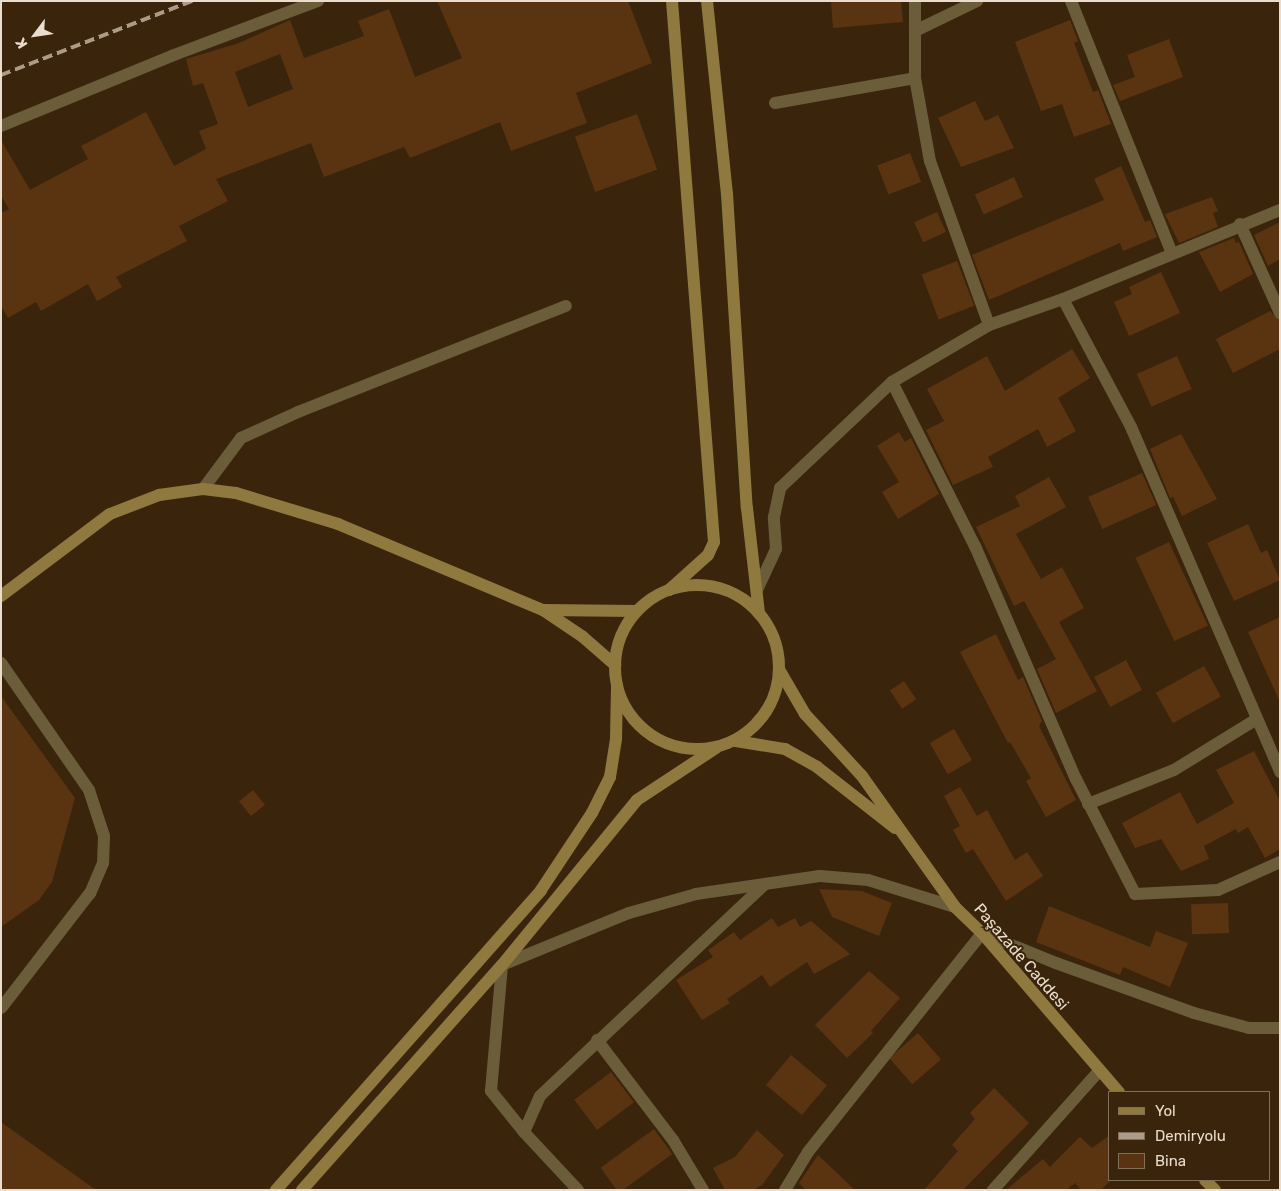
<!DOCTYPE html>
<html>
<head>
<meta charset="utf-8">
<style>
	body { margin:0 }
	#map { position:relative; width:1281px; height:1191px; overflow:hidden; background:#3a250c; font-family:Rubik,sans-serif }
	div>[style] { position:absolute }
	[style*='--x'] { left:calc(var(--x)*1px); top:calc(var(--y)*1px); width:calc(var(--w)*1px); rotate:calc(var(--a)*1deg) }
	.building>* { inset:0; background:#5a3311; transform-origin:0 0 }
	.street>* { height:12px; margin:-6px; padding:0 6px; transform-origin:6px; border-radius:6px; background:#6b5d3a }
	.secondary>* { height:12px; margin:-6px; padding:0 6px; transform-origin:6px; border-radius:6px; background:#90793f }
	.secondary>.ring { margin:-6px; padding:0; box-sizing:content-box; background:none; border:12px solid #90793f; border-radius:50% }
	.rail>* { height:4px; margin-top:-2px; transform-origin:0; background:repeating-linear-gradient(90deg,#ac9b89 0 10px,transparent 0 15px) }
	span { translate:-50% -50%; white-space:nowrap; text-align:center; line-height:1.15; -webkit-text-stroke:4px #3a250c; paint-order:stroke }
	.street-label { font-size:16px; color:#ebddce }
	.frame { position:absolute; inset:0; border:2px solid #ebddce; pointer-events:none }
	.legend { position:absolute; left:1108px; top:1091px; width:162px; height:90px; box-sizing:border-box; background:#3a250c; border:1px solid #816f5a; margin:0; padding:6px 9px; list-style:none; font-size:15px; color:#ebddce }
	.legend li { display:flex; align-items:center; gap:10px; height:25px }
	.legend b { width:25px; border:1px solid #816f5a }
	.north { position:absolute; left:10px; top:10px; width:50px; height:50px; -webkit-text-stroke:4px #3a250c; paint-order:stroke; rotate:239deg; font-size:14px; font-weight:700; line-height:20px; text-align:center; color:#ebddce }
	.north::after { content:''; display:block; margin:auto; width:18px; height:22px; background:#ebddce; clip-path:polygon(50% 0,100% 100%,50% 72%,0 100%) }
</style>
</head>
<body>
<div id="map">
	<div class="building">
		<i style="clip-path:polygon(evenodd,437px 1px,628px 1px,652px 63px,576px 93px,587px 123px,511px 151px,500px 122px,410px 158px,404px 147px,324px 177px,311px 143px,216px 179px,228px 201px,179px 226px,187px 241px,116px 277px,122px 287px,97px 301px,88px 284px,41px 311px,36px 302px,8px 318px,1px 306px,1px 213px,9px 209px,1px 196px,1px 140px,30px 190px,88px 159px,81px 146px,146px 112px,174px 166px,206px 149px,199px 131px,218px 124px,203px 83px,193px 86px,186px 59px,239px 43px,290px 20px,304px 58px,364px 36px,358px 21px,389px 9px,415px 77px,462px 58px,437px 1px,280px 54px,293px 89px,248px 107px,235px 72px,280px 54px)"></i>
		<i style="clip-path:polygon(831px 1px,901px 1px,903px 22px,833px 28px)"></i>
		<i style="clip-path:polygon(1070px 20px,1078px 41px,1074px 43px,1093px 92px,1098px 90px,1111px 124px,1074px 137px,1062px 104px,1041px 111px,1015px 42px)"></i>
		<i style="clip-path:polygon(1169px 39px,1183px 77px,1120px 101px,1113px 85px,1135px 77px,1127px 55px)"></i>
		<i style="clip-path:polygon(975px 101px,985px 121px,998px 115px,1014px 148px,961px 167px,938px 118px)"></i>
		<i style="left:637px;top:114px;width:59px;height:66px;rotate:70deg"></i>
		<i style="left:910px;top:153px;width:31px;height:35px;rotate:69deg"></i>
		<i style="clip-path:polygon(1121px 166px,1145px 222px,1150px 220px,1157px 237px,1123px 251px,1120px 243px,989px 300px,972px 255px,1104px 200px,1094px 179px)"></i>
		<i style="left:1014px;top:177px;width:22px;height:43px;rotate:66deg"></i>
		<i style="clip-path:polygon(1212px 197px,1218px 211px,1213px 213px,1218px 227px,1179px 243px,1165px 214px)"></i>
		<i style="left:937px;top:212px;width:22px;height:25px;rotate:66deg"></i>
		<i style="clip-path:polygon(1280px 222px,1280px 259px,1268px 266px,1254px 235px)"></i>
		<i style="clip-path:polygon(1234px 238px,1236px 243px,1239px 242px,1253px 274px,1220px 292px,1199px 252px)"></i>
		<i style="left:957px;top:261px;width:48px;height:38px;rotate:69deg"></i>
		<i style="clip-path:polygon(1161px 272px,1180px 313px,1129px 336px,1114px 302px,1132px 294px,1129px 287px)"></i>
		<i style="clip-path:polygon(1270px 311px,1280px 321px,1280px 349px,1233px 373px,1216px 339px)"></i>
		<i style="clip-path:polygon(1072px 349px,1090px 378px,1058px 398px,1076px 431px,1047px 447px,1038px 429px,988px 457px,993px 467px,953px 485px,926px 430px,944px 421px,927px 389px,987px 356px,1005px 391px)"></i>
		<i style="left:1177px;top:356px;width:36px;height:44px;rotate:66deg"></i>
		<i style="clip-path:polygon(899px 432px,905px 442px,911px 438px,939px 494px,898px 519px,882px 492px,899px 482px,877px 446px)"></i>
		<i style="clip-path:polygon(1181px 434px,1217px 499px,1182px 516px,1173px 497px,1170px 498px,1150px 449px)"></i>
		<i style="left:1142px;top:473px;width:35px;height:59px;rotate:66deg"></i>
		<i style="clip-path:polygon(1049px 477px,1066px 507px,1016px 534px,1041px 579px,1062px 567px,1084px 608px,1059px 622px,1097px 691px,1056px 713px,1037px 669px,1056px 659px,1024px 601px,1014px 606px,976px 527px,1020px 506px,1015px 496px)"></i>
		<i style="clip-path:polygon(1248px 524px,1261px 553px,1267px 550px,1280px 580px,1234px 601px,1207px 543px)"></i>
		<i style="left:1169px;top:542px;width:92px;height:37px;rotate:65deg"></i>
		<i style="clip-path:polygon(1280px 617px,1280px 702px,1248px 632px)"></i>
		<i style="clip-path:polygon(996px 634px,1018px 680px,1023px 677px,1042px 721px,1039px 726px,1076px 800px,1046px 817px,1026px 781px,1031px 778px,1010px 742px,1008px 743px,960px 652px)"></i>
		<i style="left:1126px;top:660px;width:34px;height:36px;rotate:62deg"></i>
		<i style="left:1204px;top:666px;width:35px;height:55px;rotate:61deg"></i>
		<i style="left:904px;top:681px;width:22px;height:17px;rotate:56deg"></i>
		<i style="clip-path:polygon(1px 696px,75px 798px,52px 882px,39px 900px,1px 927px)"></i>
		<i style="left:954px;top:729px;width:36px;height:28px;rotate:60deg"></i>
		<i style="clip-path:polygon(1254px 751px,1280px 801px,1280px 849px,1265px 858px,1248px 827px,1238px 833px,1236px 829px,1204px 846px,1209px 859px,1181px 871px,1161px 839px,1135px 848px,1122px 823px,1180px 792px,1197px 824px,1234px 803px,1216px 770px)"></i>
		<i style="clip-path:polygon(960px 787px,977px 816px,987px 810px,1015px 860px,1027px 852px,1043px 876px,1006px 901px,973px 849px,966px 853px,953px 830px,960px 826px,944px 796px)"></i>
		<i style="left:253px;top:790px;width:19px;height:18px;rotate:51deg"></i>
		<i style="clip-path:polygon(819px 889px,862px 891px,892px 903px,879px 936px,832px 917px)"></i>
		<i style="left:1228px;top:903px;width:30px;height:37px;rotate:88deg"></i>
		<i style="clip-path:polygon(1049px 906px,1150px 947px,1156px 931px,1188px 943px,1170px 987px,1123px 967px,1120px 975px,1036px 942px)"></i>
		<i style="clip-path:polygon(772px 918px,778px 927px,795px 918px,800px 927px,811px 921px,850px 954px,814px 974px,807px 962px,770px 987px,762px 975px,727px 999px,730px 1003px,702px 1020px,676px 980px,713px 957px,708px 950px,734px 932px,740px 940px)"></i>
		<i style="clip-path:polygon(869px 971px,900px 998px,871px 1031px,873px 1033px,847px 1058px,815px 1025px)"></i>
		<i style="left:918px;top:1033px;width:35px;height:38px;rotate:49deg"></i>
		<i style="left:791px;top:1055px;width:47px;height:39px;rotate:40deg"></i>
		<i style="left:611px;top:1072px;width:38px;height:46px;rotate:53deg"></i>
		<i style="clip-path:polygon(994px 1088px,1029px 1123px,963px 1190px,924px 1190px,958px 1151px,952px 1145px,975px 1119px,970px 1113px)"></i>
		<i style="clip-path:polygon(1px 1122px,96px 1190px,1px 1190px)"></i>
		<i style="left:654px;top:1129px;width:31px;height:66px;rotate:54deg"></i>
		<i style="clip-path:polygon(757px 1130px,784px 1155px,762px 1185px,753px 1190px,725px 1190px,713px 1168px,735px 1157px)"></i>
		<i style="clip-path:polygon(1110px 1135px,1110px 1181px,1101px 1190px,1081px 1190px,1075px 1183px,1067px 1190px,1006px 1190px,1043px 1159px,1050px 1167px,1080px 1137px,1092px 1148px)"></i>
		<i style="clip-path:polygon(818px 1155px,855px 1190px,806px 1190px,799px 1183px)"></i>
	</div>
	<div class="street">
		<i style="--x:915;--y:1;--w:77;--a:90"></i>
		<i style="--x:915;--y:78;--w:84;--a:79.8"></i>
		<i style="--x:930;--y:161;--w:174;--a:70.2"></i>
		<i style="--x:1071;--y:1;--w:271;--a:68.2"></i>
		<i style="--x:917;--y:30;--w:67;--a:-25.8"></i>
		<i style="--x:775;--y:103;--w:142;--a:-10.1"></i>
		<i style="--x:1;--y:126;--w:187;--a:-22.3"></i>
		<i style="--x:174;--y:55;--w:154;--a:-20.6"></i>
		<i style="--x:1240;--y:224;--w:98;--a:65.8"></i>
		<i style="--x:1063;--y:299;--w:145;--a:62"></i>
		<i style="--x:1131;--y:427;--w:376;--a:66.6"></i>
		<i style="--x:892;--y:382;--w:184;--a:63.2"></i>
		<i style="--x:975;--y:546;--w:254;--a:66.6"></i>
		<i style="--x:1076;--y:779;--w:129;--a:62.8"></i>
		<i style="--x:1135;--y:894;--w:83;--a:-2.8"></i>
		<i style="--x:1218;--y:890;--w:68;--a:-24.3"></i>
		<i style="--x:203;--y:489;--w:64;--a:-53.3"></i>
		<i style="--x:241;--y:438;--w:63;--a:-24.5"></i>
		<i style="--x:298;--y:412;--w:288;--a:-21.6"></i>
		<i style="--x:757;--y:590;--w:45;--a:-65.1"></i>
		<i style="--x:776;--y:549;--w:32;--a:-94"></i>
		<i style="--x:774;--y:517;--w:30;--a:-78"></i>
		<i style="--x:780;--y:488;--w:154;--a:-43.4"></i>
		<i style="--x:892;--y:382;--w:113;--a:-30.4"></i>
		<i style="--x:989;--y:325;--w:78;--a:-19.4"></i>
		<i style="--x:1063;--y:299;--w:235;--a:-22.3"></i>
		<i style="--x:1;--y:663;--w:155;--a:55.3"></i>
		<i style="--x:89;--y:790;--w:48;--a:71.9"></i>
		<i style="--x:104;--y:836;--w:27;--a:92"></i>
		<i style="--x:103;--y:863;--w:33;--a:113"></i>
		<i style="--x:90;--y:893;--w:145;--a:127.7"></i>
		<i style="--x:1088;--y:804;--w:92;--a:-21.6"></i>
		<i style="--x:1174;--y:770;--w:97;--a:-31.6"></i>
		<i style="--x:597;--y:1040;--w:126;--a:52.8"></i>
		<i style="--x:673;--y:1140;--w:58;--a:59"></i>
		<i style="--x:524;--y:1132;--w:53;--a:-128.8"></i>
		<i style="--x:491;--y:1091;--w:126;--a:-85"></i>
		<i style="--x:502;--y:965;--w:137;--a:-22.3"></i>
		<i style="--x:629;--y:913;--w:70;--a:-15.8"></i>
		<i style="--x:696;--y:894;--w:125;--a:-8.3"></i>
		<i style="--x:820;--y:876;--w:48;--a:4.8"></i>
		<i style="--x:868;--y:880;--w:91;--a:17.2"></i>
		<i style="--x:578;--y:1190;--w:79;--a:-133"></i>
		<i style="--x:524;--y:1132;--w:39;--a:-66"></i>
		<i style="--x:540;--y:1096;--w:309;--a:-43.3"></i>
		<i style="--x:785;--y:1190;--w:44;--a:-58.8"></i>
		<i style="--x:808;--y:1152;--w:280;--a:-51.5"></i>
		<i style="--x:982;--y:933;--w:80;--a:22.1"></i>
		<i style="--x:1056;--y:963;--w:147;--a:19.9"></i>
		<i style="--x:1194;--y:1013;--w:57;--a:15.3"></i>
		<i style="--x:1249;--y:1028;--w:31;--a:0"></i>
		<i style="--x:993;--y:1190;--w:158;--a:-48.3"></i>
	</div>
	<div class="secondary">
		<i style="--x:707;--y:1;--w:194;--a:84.1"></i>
		<i style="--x:727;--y:194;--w:315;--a:86.4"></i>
		<i style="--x:747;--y:508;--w:106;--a:83.5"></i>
		<i class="ring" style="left:615px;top:585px;width:152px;height:152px"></i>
		<i style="--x:669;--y:590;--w:52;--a:-41.9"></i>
		<i style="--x:708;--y:555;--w:14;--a:-65"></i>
		<i style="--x:714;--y:542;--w:543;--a:-94.44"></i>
		<i style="--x:1;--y:596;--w:136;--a:-37"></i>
		<i style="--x:110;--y:514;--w:53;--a:-21.2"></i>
		<i style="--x:159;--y:495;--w:44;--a:-7.8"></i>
		<i style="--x:203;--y:489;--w:33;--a:7"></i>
		<i style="--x:236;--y:493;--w:107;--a:16.9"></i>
		<i style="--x:338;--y:524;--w:222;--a:22.8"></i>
		<i style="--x:543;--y:610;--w:48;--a:34"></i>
		<i style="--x:583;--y:637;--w:43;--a:41.2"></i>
		<i style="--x:543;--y:610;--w:93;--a:0.6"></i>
		<i style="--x:780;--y:671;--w:50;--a:59.8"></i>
		<i style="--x:805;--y:714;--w:84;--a:47.4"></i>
		<i style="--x:862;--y:776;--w:161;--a:54.6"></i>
		<i style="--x:955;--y:907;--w:37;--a:44"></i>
		<i style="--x:982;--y:933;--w:210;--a:49.3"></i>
		<i style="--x:736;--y:741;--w:50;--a:9.3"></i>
		<i style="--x:785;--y:749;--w:37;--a:29"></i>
		<i style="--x:817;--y:767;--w:99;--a:38"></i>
		<i style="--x:1205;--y:1180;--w:14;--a:45"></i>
		<i style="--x:276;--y:1190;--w:400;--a:-48.5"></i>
		<i style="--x:541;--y:890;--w:92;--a:-56.5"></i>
		<i style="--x:592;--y:813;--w:40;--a:-63.4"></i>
		<i style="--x:610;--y:777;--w:38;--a:-81"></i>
		<i style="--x:616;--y:739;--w:54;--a:-88.9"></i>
		<i style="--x:302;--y:1190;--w:301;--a:-48.4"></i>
		<i style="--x:502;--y:965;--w:213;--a:-50.7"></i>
		<i style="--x:637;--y:800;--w:95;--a:-33.4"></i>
	</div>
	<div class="rail">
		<i style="--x:1;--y:75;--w:205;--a:-21.2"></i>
	</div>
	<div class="street-label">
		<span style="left:1021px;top:957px;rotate:49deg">Paşazade Caddesi</span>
	</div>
	<div class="frame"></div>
	<ul class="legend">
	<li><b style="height:6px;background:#90793f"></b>Yol</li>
	<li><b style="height:6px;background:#ac9b89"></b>Demiryolu</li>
	<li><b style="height:14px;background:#5a3311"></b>Bina</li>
	</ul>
	<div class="north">K</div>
</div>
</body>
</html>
